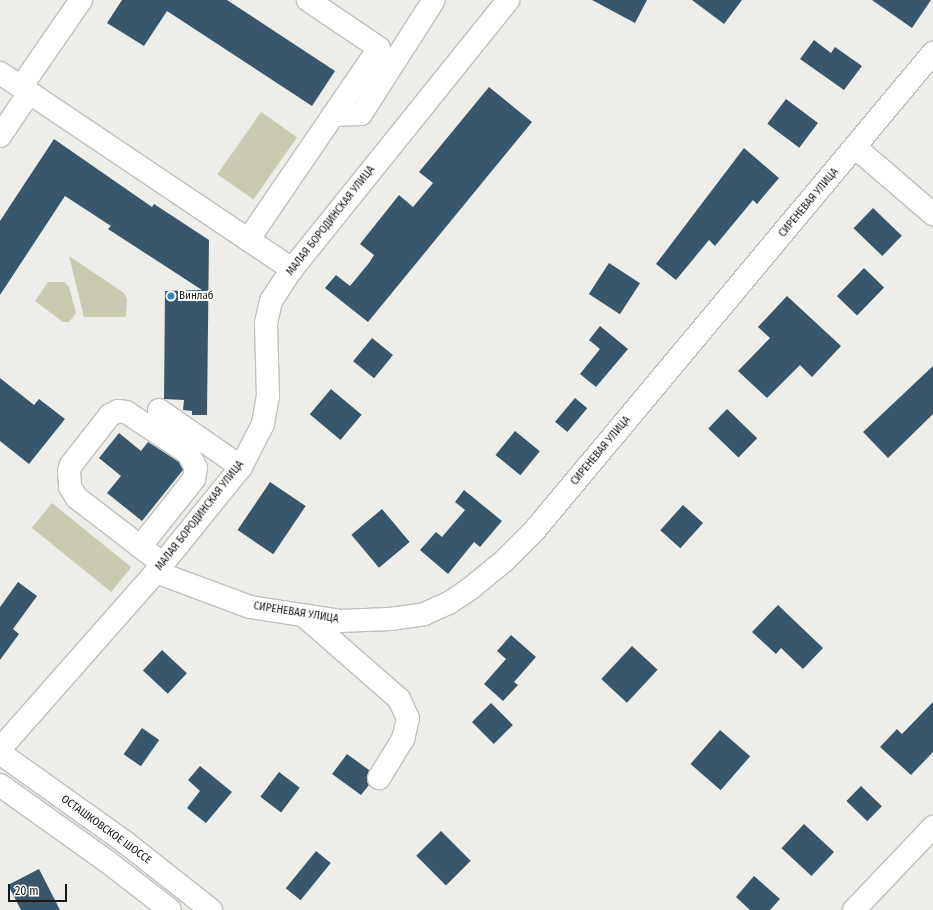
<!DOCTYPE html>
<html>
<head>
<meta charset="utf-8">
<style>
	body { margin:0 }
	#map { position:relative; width:933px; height:910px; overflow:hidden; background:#edeeea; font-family:"Fira Sans Condensed",sans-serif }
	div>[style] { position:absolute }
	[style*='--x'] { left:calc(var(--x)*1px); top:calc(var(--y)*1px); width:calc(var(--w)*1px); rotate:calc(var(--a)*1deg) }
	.green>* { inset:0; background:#cacab1; transform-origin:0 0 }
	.building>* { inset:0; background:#39576c; transform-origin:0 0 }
	.roads { filter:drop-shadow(1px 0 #c0c0bc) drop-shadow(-1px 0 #c0c0bc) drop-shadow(0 1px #c0c0bc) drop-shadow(0 -1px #c0c0bc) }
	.minor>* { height:22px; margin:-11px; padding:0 11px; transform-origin:11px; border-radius:11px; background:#fff }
	.major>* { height:22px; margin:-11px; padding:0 11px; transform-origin:11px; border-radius:11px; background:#fff }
	.dots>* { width:11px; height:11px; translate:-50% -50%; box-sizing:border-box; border:2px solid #fffffe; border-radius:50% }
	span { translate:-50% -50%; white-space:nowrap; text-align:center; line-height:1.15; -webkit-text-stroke:4px #fffffe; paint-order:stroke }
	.street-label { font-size:11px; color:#181817 }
	.poi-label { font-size:11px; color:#181817 }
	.left { translate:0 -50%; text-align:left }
	.scale { position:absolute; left:8px; top:884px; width:59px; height:18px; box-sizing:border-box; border:2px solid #181817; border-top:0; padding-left:5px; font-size:12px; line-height:14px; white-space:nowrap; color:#181817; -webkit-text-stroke:3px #fffffe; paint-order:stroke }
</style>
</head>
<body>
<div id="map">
	<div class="green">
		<i style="left:261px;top:112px;width:44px;height:76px;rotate:35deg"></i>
		<i style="clip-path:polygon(69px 256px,124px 293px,127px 299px,126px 317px,84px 317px)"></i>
		<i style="clip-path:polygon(48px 282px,64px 282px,69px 287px,76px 313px,69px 322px,63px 322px,35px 301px)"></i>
		<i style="left:52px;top:503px;width:102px;height:32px;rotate:39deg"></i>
	</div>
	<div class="building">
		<i style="clip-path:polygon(122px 0,227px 0,335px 71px,312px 106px,167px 11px,144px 46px,107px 23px)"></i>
		<i style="clip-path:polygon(592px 0,647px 0,635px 23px)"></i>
		<i style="clip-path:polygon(692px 0,742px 0,724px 24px)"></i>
		<i style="clip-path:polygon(872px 0,931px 0,912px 28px)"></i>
		<i style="clip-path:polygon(814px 40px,831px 53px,835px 47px,862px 66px,844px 90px,800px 59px)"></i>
		<i style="clip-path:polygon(489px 87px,532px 122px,368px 322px,325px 288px,336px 275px,350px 286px,369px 263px,374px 255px,360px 244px,399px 195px,413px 207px,433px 183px,419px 172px)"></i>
		<i style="left:786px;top:99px;width:40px;height:31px;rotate:37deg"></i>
		<i style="clip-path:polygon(54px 139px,152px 207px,154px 204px,209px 240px,207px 415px,192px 415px,192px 411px,183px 410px,184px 400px,164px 399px,165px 291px,202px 290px,108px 229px,111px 226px,65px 196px,0 295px,0 221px)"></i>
		<i style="clip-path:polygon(744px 148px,779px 178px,757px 204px,753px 200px,715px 246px,709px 240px,676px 280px,656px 264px)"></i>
		<i style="left:873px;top:208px;width:40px;height:28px;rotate:44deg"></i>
		<i style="left:609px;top:263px;width:37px;height:37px;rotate:33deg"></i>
		<i style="left:864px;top:268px;width:28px;height:39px;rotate:44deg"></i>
		<i style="clip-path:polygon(787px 296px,841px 346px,812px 377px,800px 365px,767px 398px,738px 371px,770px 338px,758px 327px)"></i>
		<i style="clip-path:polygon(600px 326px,628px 349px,596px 387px,580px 374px,600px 349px,589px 340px)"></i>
		<i style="left:372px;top:338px;width:27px;height:30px;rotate:39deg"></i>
		<i style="clip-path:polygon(933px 366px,933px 414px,888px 458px,863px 432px)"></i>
		<i style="clip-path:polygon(0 378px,34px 405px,39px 399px,65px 419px,29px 464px,0 441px)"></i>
		<i style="left:331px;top:389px;width:40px;height:33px;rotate:40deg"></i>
		<i style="left:575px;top:398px;width:16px;height:31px;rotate:40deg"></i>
		<i style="left:727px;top:409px;width:42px;height:27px;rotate:44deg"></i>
		<i style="left:515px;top:431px;width:32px;height:31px;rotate:39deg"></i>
		<i style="clip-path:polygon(119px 433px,141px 451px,148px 442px,179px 462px,183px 470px,142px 521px,107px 493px,121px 476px,99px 458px)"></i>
		<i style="left:270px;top:482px;width:43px;height:58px;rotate:34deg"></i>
		<i style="clip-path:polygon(464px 490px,502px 521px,480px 547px,474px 542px,448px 574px,420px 550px,436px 532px,442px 537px,465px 510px,455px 502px)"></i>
		<i style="left:683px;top:505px;width:27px;height:34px;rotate:42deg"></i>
		<i style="left:382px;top:509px;width:43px;height:40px;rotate:50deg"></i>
		<i style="clip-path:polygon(18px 582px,37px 596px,13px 629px,19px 634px,0 660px,0 607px)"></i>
		<i style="clip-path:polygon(778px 605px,823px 648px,803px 669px,781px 648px,776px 654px,752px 632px)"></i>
		<i style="clip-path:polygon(511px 635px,536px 657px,514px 682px,518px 685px,503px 701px,484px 684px,506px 659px,497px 651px)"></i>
		<i style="left:632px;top:646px;width:35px;height:45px;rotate:43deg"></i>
		<i style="left:162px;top:650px;width:34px;height:28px;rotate:43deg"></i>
		<i style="clip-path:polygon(933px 702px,933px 752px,911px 775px,880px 747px,897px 729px,902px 734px)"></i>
		<i style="left:491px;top:703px;width:31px;height:27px;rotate:45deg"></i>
		<i style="left:142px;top:728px;width:21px;height:32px;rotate:35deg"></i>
		<i style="left:720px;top:730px;width:40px;height:45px;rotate:41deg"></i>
		<i style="clip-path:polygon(347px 754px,369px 770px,367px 778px,369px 785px,361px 795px,332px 774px)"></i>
		<i style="clip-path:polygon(200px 766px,232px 792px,206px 823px,187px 808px,200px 791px,188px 780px)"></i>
		<i style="left:279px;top:772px;width:26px;height:31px;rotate:37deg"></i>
		<i style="left:861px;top:786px;width:29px;height:21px;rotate:44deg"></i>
		<i style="left:804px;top:824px;width:41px;height:33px;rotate:43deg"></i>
		<i style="left:441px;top:831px;width:42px;height:35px;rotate:45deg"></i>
		<i style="left:316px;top:851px;width:19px;height:48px;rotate:39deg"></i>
		<i style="clip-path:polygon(39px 869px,60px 910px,21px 910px,8px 885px)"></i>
		<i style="clip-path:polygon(754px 876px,780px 899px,770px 910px,750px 910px,736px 897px)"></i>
	</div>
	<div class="roads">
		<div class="minor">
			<i style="--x:0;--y:73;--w:352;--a:33.9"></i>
			<i style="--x:21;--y:87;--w:106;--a:-55.4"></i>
			<i style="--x:333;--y:115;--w:28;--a:-2"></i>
			<i style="--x:361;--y:114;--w:135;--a:-57.4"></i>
			<i style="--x:0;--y:136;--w:52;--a:-56"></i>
			<i style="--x:855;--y:147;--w:103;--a:40.7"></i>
			<i style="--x:248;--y:240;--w:232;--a:-55.7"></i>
			<i style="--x:379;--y:48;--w:86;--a:-145.9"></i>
			<i style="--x:159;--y:410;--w:100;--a:34.8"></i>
			<i style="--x:140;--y:547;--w:87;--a:-51.5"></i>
			<i style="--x:194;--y:479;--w:11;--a:-80"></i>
			<i style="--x:196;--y:468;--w:17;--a:-118"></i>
			<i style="--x:188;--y:453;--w:74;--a:-146.5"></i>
			<i style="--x:126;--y:412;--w:8;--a:-173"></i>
			<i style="--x:118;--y:411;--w:9;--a:153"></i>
			<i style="--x:110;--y:415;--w:63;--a:128"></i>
			<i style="--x:71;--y:465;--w:6;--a:108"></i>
			<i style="--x:69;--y:471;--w:16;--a:86"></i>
			<i style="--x:70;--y:487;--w:13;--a:58"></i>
			<i style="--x:77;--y:498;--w:108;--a:37.5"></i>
			<i style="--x:156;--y:572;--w:100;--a:20.4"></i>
			<i style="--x:250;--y:607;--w:91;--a:8.8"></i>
			<i style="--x:340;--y:621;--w:50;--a:-2.3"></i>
			<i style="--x:390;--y:619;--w:34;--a:-8"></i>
			<i style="--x:424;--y:614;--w:27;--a:-24"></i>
			<i style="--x:449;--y:603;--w:27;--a:-34"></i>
			<i style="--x:471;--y:588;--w:43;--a:-39.3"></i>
			<i style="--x:504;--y:561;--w:42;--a:-45"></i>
			<i style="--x:534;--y:531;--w:623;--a:-50.15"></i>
			<i style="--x:303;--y:615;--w:128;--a:41.2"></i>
			<i style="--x:399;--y:699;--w:21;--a:65"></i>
			<i style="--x:408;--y:718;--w:22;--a:103"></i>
			<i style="--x:403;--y:739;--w:46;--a:121.6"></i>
			<i style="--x:0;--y:749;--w:236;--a:-48.6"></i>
			<i style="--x:156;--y:572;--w:135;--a:-51"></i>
			<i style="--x:241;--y:467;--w:48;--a:-62.9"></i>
			<i style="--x:263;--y:424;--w:28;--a:-80"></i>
			<i style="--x:268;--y:396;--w:73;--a:-91.6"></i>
			<i style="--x:266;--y:323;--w:23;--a:-77"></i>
			<i style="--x:271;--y:301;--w:38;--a:-57"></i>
			<i style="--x:292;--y:269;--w:345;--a:-51.2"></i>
			<i style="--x:854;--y:910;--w:115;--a:-46.4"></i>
		</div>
		<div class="major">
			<i style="--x:0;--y:753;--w:155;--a:35.5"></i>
			<i style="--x:126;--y:843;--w:108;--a:38.2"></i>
			<i style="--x:0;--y:785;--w:133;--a:35.5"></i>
			<i style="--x:108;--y:862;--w:78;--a:37.7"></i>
		</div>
	</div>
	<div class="dots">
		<i style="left:171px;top:296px;background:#3584b6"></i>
	</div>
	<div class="street-label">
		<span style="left:809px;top:203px;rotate:-50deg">СИРЕНЕВАЯ УЛИЦА</span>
		<span style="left:331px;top:221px;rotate:-52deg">МАЛАЯ БОРОДИНСКАЯ УЛИЦА</span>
		<span style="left:601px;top:451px;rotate:-50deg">СИРЕНЕВАЯ УЛИЦА</span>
		<span style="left:200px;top:516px;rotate:-52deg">МАЛАЯ БОРОДИНСКАЯ УЛИЦА</span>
		<span style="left:296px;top:613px;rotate:9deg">СИРЕНЕВАЯ УЛИЦА</span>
		<span style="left:106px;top:830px;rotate:36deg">ОСТАШКОВСКОЕ ШОССЕ</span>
	</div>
	<div class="poi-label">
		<span class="left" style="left:179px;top:296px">Винлаб</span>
	</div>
	<div class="scale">20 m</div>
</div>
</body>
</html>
